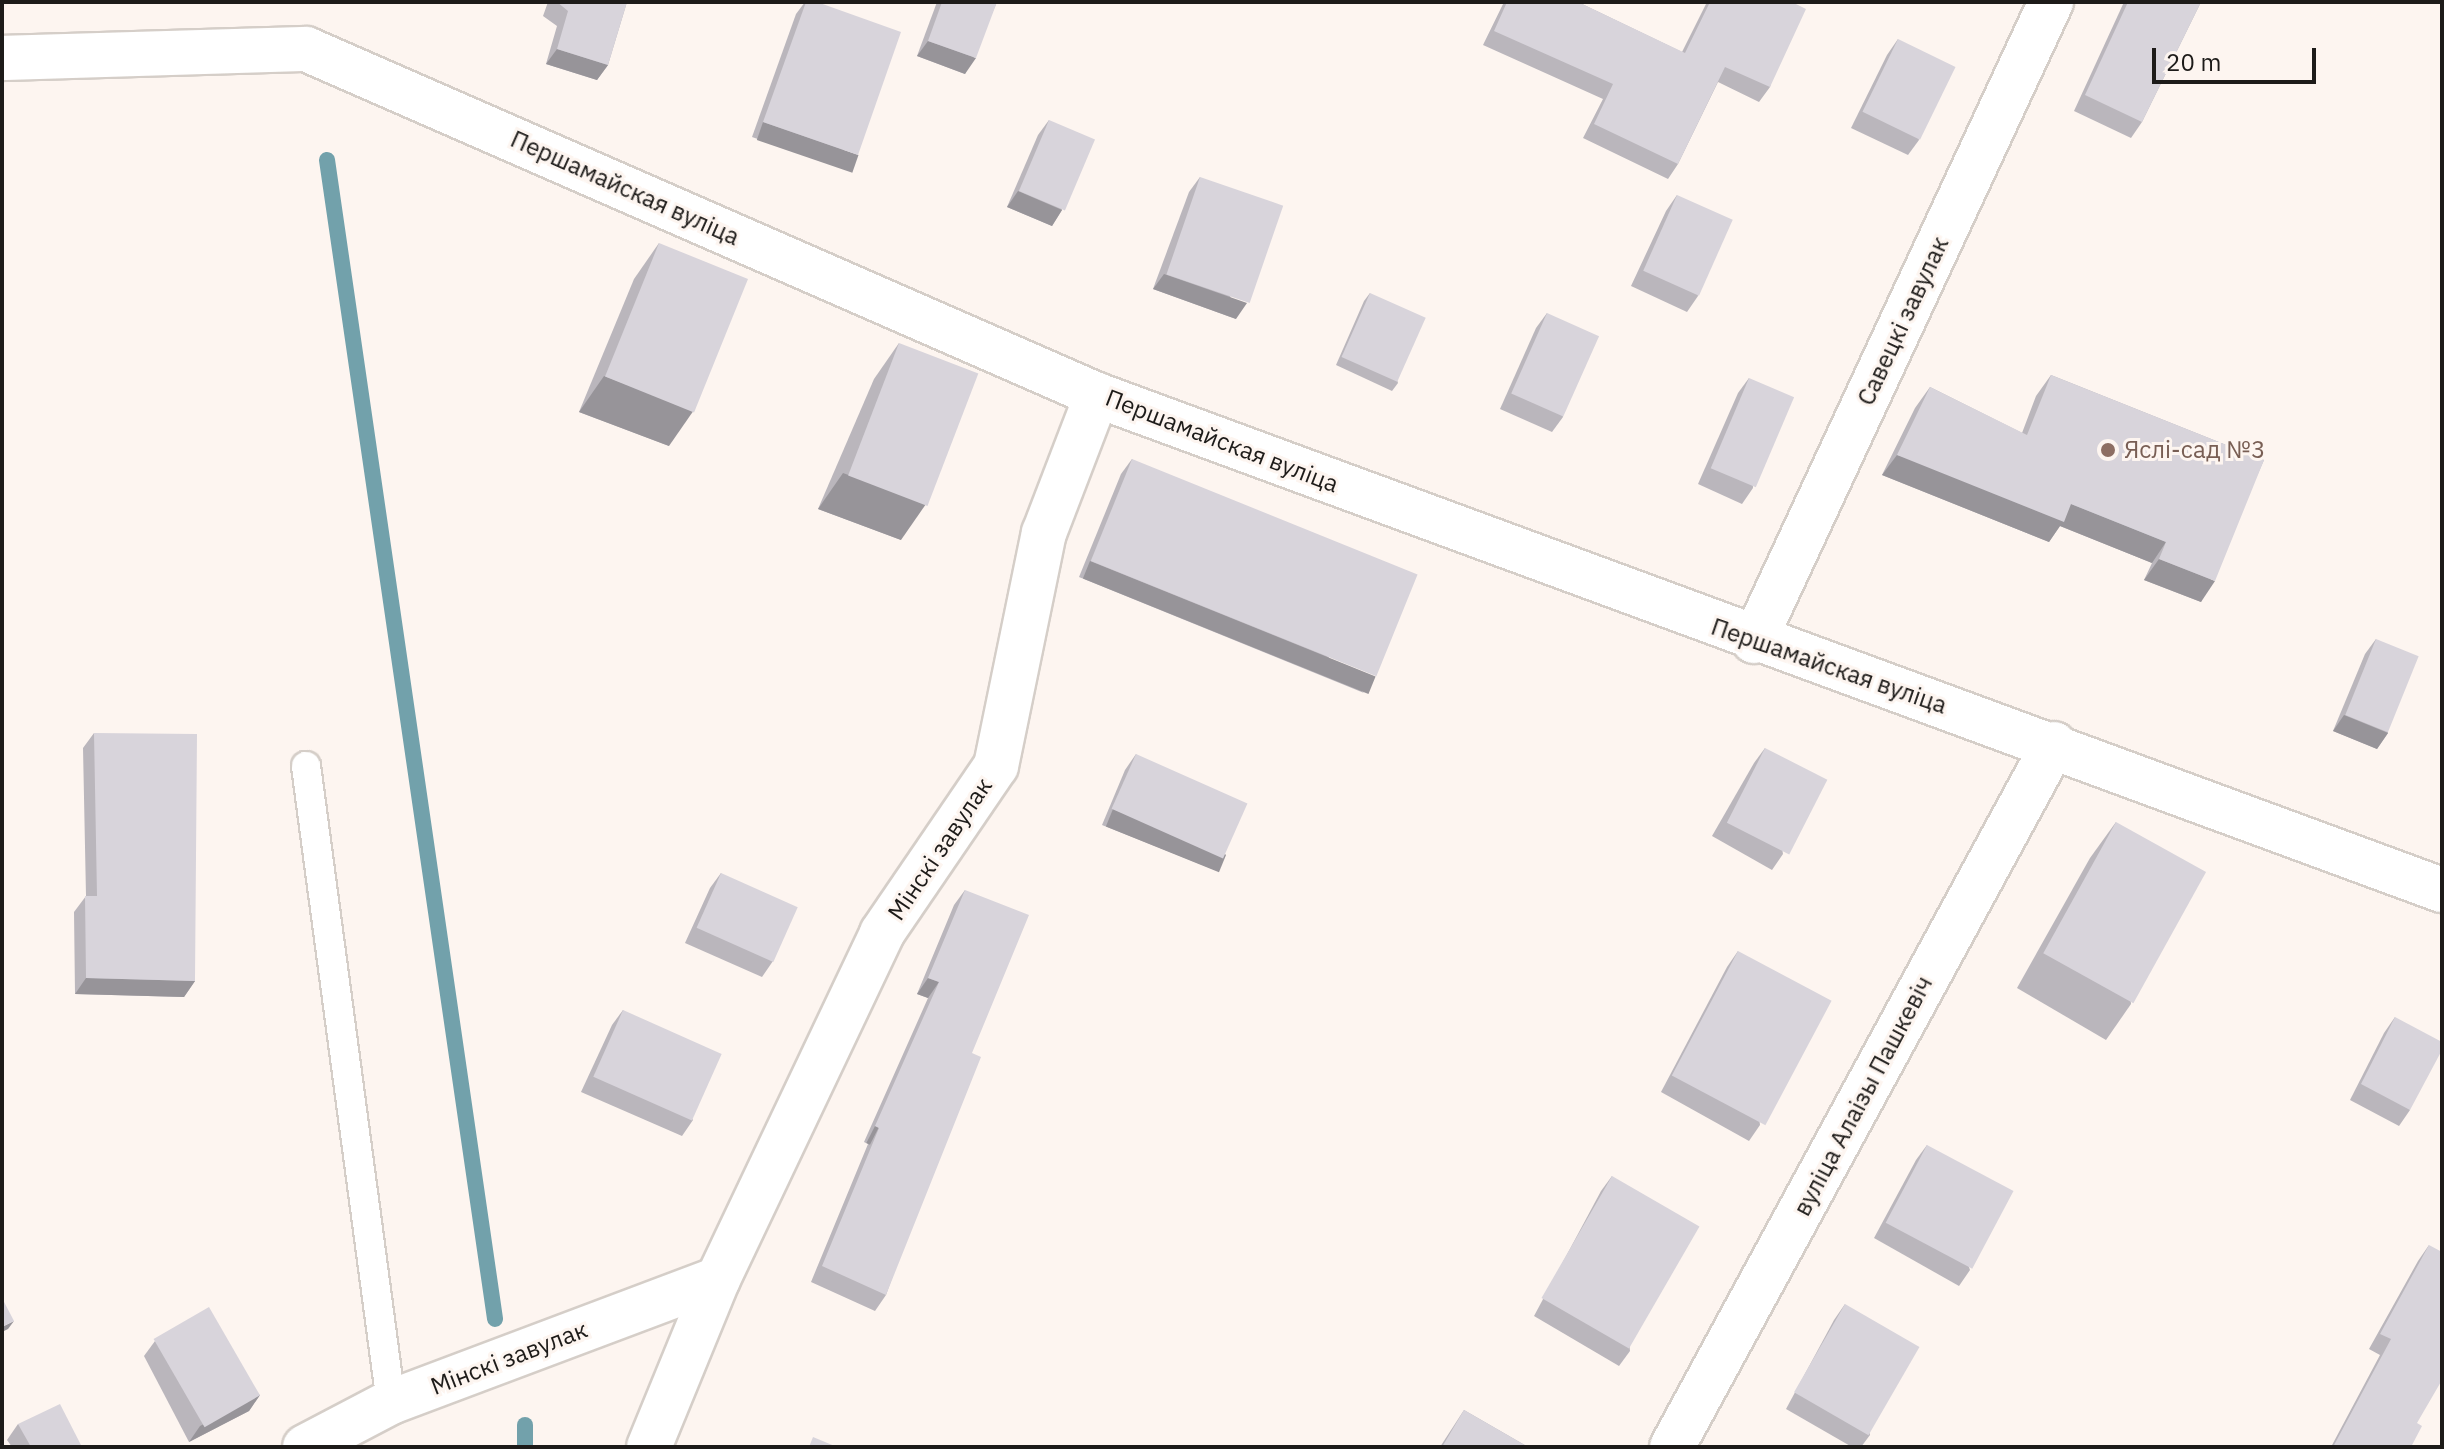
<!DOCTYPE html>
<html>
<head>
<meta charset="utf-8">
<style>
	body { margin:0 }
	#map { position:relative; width:2444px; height:1449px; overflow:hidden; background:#fdf5f0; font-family:"IBM Plex Sans",sans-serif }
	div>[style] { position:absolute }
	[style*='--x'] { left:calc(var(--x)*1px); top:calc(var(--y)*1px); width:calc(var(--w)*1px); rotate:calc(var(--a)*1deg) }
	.stream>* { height:16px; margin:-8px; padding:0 8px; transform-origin:8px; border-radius:8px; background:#72a1ab }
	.roads { filter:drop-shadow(2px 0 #d5cec8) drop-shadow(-2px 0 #d5cec8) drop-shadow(0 2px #d5cec8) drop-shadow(0 -2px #d5cec8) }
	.lane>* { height:28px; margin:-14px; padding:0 14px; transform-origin:14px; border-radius:14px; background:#fff }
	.street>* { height:44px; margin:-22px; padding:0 22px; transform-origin:22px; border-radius:22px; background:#fff }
	.wall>* { inset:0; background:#bab6bc }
	.shaded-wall>* { inset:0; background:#979499; transform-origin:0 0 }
	.building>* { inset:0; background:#d8d4db; transform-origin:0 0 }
	.dots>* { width:22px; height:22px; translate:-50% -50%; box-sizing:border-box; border:4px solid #fdf5f0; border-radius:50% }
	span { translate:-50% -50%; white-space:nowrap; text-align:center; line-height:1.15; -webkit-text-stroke:6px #fdf5f0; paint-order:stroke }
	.street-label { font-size:24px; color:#1d1b19 }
	.education-label { font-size:24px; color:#785e54 }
	.left { translate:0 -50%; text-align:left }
	.frame { position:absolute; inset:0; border:4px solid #1d1b19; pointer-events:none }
	.scale { position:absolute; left:2152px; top:48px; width:164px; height:36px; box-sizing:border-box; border:4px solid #1d1b19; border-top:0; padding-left:10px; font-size:24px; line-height:28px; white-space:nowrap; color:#1d1b19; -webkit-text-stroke:6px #fdf5f0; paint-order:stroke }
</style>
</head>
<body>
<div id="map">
	<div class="stream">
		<i style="--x:327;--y:160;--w:1171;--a:81.75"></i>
		<i style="--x:525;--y:1447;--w:22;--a:-90"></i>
	</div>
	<div class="roads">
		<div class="lane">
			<i style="--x:306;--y:766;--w:642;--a:82.39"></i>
		</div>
		<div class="street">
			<i style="--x:2;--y:58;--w:304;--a:-1.7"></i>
			<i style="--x:306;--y:49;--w:863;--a:23.63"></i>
			<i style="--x:1097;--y:395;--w:1433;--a:20.21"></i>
			<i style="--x:1754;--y:641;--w:705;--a:-65.07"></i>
			<i style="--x:305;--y:1447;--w:97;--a:-27.6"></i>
			<i style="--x:391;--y:1402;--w:349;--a:-20.6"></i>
			<i style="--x:718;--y:1279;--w:383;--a:-64.6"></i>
			<i style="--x:882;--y:933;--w:202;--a:-55.7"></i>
			<i style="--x:996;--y:766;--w:238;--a:-78.4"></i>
			<i style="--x:1044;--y:533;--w:148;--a:-69"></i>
			<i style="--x:649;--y:1447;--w:182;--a:-67.7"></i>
			<i style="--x:1672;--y:1447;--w:800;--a:-61.48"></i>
		</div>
	</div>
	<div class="wall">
		<i style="clip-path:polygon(548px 2px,627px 2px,608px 65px,597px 80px,546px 64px,557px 26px,543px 16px)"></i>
		<i style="clip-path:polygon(805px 2px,817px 2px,847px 170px,752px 137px,796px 14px)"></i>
		<i style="clip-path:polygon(937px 2px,997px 2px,965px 74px,917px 56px)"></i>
		<i style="clip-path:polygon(1504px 2px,1578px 2px,1682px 52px,1707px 2px,1792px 2px,1770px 87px,1759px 102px,1718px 82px,1678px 164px,1668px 179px,1583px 138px,1603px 99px,1483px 45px)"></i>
		<i style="clip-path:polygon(2124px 2px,2201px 2px,2142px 122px,2131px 138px,2074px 111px)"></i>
		<i style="clip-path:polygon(1898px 39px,1919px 140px,1908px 155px,1851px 128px,1887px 55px)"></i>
		<i style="clip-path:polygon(1049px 120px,1062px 210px,1052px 226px,1007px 207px,1038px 135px)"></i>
		<i style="clip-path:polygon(1200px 177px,1236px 319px,1153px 289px,1189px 192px)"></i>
		<i style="clip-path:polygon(1677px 195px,1698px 296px,1687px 312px,1631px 286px,1666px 211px)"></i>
		<i style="clip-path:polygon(659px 243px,669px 446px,579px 412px,634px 279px)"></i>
		<i style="clip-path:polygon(1370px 293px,1398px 383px,1392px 391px,1336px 365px,1364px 301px)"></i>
		<i style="clip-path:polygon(1547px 313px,1563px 417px,1552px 432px,1500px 409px,1536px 328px)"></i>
		<i style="clip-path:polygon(899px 343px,901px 540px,818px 509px,874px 379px)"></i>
		<i style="clip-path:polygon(2051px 375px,2264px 460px,2201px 602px,2144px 580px,2152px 563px,2060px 526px,2049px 542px,1882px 475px,1915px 408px,1930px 387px,2022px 433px,2036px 396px)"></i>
		<i style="clip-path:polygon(1749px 378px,1753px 488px,1742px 504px,1698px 484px,1738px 393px)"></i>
		<i style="clip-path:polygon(1132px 459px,1364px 693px,1079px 577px,1121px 474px)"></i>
		<i style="clip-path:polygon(2376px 639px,2388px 733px,2377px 749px,2333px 731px,2365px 654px)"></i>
		<i style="clip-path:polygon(94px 733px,195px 981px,184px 997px,75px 994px,74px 912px,86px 896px,83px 748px)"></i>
		<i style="clip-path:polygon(1765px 748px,1783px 854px,1772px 870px,1712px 836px,1754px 763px)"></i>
		<i style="clip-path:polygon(1136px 754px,1215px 870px,1102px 825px,1125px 770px)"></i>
		<i style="clip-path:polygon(2116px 822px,2131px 1004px,2106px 1040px,2017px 988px,2090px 858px)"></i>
		<i style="clip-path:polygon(721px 873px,773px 961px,762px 977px,685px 943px,710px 888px)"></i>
		<i style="clip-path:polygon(965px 890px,972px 1053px,886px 1295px,875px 1311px,811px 1282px,868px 1144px,864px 1142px,928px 998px,917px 994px,954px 905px)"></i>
		<i style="clip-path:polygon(1738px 951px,1760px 1125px,1749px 1141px,1661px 1092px,1727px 967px)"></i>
		<i style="clip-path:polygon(623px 1010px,693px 1120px,682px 1136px,581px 1092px,612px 1025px)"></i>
		<i style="clip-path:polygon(2395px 1017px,2410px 1110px,2399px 1126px,2350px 1100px,2384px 1033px)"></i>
		<i style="clip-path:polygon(1927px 1145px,1970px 1270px,1959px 1286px,1874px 1238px,1916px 1160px)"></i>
		<i style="clip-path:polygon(1612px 1176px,1630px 1351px,1619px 1366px,1534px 1316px,1601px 1191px)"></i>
		<i style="clip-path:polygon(2429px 1245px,2417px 1423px,2411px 1447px,2331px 1447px,2380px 1355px,2369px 1349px,2418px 1261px)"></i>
		<i style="clip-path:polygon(1845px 1304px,1870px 1435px,1861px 1447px,1852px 1447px,1786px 1409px,1834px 1320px)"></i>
		<i style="clip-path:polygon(155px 1341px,260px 1395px,249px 1411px,189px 1442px,144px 1356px)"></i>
		<i style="clip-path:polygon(1464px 1410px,1528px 1447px,1440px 1447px)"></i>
		<i style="clip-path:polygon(18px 1424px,82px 1447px,12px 1447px,7px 1440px)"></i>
	</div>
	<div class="shaded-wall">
		<i style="clip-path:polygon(928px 41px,976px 58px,965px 74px,917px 56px)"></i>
		<i style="clip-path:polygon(557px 49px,608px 65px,597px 80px,546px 64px)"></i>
		<i style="left:763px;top:122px;width:101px;height:19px;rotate:19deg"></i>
		<i style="clip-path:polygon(1018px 191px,1062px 210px,1052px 226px,1007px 207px)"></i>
		<i style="clip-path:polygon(1164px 274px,1247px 303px,1236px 319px,1153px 289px)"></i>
		<i style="clip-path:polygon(604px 376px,694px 410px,669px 446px,579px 412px)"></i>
		<i style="clip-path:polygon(1897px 455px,2071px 504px,2166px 542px,2152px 563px,2060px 526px,2049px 542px,1882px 475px)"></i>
		<i style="clip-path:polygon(843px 473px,926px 504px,901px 540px,818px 509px)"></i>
		<i style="clip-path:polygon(2159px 559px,2215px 581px,2201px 602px,2144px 580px)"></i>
		<i style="left:1090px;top:561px;width:308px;height:19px;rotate:22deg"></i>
		<i style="clip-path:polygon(2344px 715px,2388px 733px,2377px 749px,2333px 731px)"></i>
		<i style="left:1113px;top:809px;width:122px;height:19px;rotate:22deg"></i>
		<i style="clip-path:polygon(86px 978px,195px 981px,184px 997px,75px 994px)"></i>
		<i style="clip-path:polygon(928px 978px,939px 982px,928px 998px,917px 994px)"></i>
		<i style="left:875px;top:1126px;width:4px;height:19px;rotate:27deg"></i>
		<i style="clip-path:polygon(14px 1321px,8px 1329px,2px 1332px,2px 1327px)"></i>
		<i style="clip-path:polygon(260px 1395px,249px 1411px,189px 1442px,200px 1426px)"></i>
	</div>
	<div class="building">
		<i style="clip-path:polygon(557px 2px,627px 2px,608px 65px,557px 49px,568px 11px)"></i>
		<i style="clip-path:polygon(806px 2px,817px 2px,901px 32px,858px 155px,763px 122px)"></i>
		<i style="clip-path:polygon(942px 2px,997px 2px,976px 58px,928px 41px)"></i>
		<i style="clip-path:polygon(1507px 2px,1578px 2px,1685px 53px,1710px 2px,1792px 2px,1806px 9px,1770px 87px,1725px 67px,1678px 164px,1594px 124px,1613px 84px,1494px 31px)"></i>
		<i style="clip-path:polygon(2128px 2px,2201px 2px,2142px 122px,2085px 95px)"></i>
		<i style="left:1898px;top:39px;width:64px;height:81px;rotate:26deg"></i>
		<i style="left:1049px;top:120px;width:50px;height:77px;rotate:23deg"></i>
		<i style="left:1200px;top:177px;width:88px;height:103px;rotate:19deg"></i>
		<i style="left:1677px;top:195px;width:61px;height:83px;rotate:24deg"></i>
		<i style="left:659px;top:243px;width:96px;height:144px;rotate:22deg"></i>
		<i style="left:1370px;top:293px;width:61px;height:70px;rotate:24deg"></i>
		<i style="left:1547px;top:313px;width:57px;height:88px;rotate:24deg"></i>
		<i style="left:899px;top:343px;width:85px;height:142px;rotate:21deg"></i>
		<i style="clip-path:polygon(2051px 375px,2264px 460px,2215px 581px,2159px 559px,2166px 542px,2071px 504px,2064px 522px,1897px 455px,1930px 387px,2027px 435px)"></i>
		<i style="left:1749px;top:378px;width:49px;height:98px;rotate:23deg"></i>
		<i style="left:1132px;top:459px;width:308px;height:110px;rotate:22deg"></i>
		<i style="left:2376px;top:639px;width:46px;height:82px;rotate:22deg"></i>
		<i style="clip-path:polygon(94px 733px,197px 734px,195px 981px,86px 978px,85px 896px,97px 896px)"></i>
		<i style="left:1765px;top:748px;width:70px;height:84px;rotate:27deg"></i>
		<i style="left:1136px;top:754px;width:122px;height:60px;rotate:24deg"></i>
		<i style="left:2116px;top:822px;width:103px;height:150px;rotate:29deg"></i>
		<i style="left:721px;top:873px;width:84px;height:60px;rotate:24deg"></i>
		<i style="clip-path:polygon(965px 890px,1029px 915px,972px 1053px,981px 1057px,886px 1295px,822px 1266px,879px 1128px,875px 1126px,939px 982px,928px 978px)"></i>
		<i style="left:1738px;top:951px;width:106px;height:141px;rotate:28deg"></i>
		<i style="left:623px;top:1010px;width:108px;height:73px;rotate:24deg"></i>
		<i style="clip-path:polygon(2395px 1017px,2442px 1042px,2442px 1050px,2410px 1110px,2361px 1084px)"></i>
		<i style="left:1927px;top:1145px;width:98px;height:88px;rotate:28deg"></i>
		<i style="left:1612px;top:1176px;width:101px;height:141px;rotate:30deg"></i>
		<i style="clip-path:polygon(2429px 1245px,2442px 1252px,2442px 1380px,2417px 1423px,2422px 1426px,2411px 1447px,2333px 1447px,2391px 1339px,2380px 1334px)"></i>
		<i style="clip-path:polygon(2px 1298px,14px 1321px,2px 1327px)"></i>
		<i style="left:1845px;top:1304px;width:86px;height:102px;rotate:30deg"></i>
		<i style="left:209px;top:1307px;width:102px;height:64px;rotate:60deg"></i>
		<i style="clip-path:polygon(60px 1404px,82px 1447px,31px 1447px,18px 1424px)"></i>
		<i style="clip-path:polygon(1464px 1410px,1528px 1447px,1442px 1447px)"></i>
		<i style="clip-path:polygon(813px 1437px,837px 1447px,809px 1447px)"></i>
	</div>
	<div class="dots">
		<i style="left:2108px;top:450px;background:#8d6e63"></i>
	</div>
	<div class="street-label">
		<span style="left:625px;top:188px;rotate:24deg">Першамайская вуліца</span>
		<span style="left:1903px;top:321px;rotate:-65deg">Савецкі завулак</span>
		<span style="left:1222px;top:441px;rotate:21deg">Першамайская вуліца</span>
		<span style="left:1829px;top:666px;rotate:19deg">Першамайская вуліца</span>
		<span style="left:940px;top:849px;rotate:-56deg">Мінскі завулак</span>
		<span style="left:1863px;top:1096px;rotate:-62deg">вуліца Алаізы Пашкевіч</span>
		<span style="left:509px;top:1358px;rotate:-21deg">Мінскі завулак</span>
	</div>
	<div class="education-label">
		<span class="left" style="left:2124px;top:450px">Яслі-сад №3</span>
	</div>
	<div class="frame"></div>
	<div class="scale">20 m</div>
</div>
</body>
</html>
